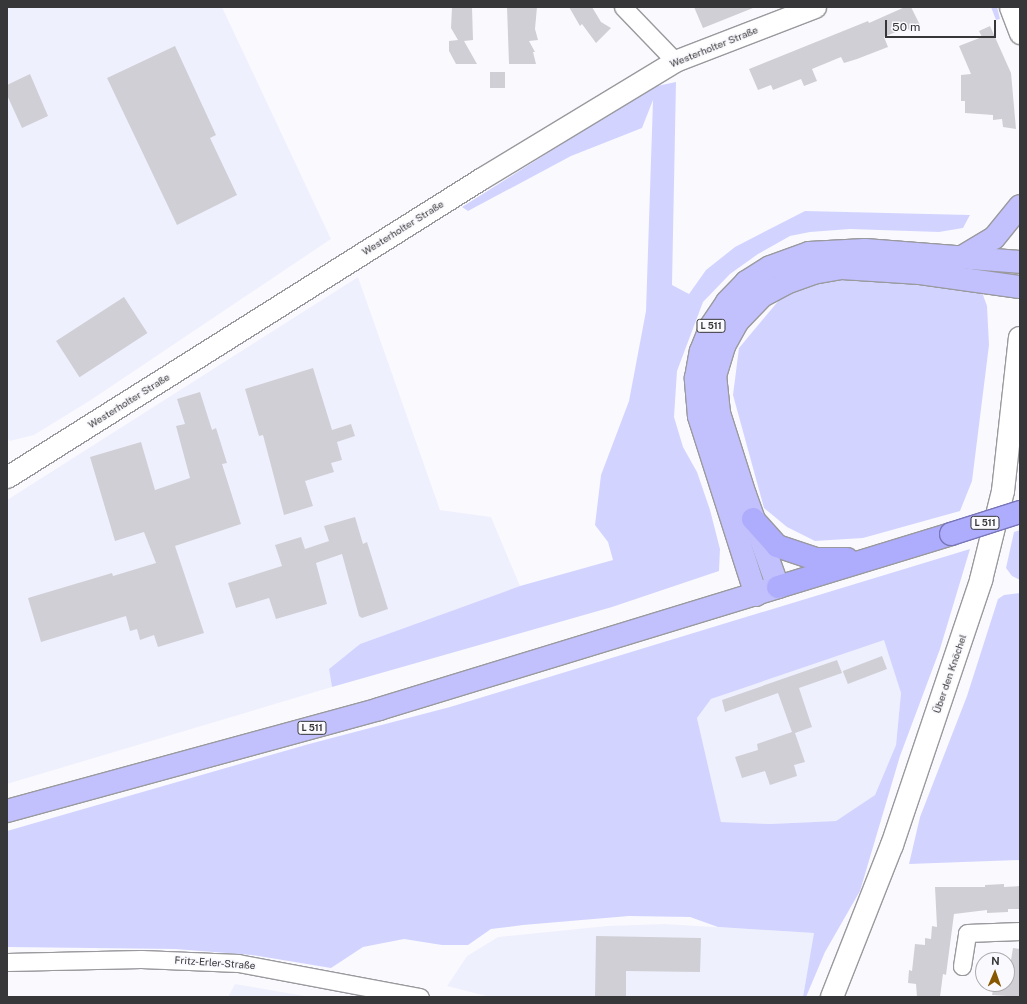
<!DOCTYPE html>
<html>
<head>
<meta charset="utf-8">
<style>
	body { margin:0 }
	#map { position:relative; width:1027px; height:1004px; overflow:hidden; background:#fafafe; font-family:"Public Sans",sans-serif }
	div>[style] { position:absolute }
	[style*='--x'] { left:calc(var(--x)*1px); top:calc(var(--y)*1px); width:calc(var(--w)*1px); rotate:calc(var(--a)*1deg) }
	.built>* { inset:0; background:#eff0fd }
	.green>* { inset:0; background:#d2d4ff }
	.building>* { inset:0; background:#cfcfd5; transform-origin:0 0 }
	.roads { filter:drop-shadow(1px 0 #99999e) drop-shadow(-1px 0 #99999e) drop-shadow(0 1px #99999e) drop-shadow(0 -1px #99999e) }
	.minor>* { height:17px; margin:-8.5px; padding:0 8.5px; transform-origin:8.5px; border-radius:8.5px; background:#fff }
	.tertiary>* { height:21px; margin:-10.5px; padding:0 10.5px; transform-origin:10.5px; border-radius:10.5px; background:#fff }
	.secondary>* { height:22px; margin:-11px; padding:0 11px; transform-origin:11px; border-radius:11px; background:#fff }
	.primary>* { height:22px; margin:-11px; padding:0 11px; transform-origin:11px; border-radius:11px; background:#c2c1fd }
	.trunk>* { height:22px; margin:-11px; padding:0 11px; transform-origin:11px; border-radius:11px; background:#aeacfc }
	.bridges { filter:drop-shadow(1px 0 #7775b7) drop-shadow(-1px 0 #7775b7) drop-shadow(0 1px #7775b7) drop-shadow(0 -1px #7775b7) }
	.trunk-bridge>* { height:22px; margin:-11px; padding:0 11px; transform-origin:11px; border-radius:11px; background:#aeacfc }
	span { translate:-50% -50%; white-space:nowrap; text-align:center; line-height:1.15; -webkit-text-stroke:3.5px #fafafe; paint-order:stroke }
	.shield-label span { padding:1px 3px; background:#fafafe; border:1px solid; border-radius:3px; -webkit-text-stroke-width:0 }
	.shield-label { font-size:9px; color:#373739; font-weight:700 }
	.street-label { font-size:10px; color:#373739 }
	.frame { position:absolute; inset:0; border:8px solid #373739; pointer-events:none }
	.north { position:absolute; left:975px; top:952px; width:40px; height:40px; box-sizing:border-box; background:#fafafe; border:1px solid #acacaf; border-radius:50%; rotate:2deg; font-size:11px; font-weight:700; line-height:16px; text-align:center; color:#373739 }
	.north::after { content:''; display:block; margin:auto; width:14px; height:18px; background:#885800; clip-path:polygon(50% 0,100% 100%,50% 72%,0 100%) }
	.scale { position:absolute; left:885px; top:20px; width:111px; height:18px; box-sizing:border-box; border:2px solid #373739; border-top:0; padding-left:5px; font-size:12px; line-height:14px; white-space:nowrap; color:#373739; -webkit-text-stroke:3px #fafafe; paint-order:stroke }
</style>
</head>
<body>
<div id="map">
	<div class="built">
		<i style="clip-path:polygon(7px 7px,222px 7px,331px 239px,91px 400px,34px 435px,10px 441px,7px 438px)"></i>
		<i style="clip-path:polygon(358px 277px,440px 510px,491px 517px,520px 586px,360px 644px,329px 669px,332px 687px,7px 784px,7px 500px)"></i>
		<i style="clip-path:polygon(884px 639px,901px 693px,896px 745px,875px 795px,836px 821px,770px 824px,721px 822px,697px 718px,711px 699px)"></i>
		<i style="clip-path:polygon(664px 924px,815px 933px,803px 997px,490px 997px,447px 986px,467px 956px,498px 937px,607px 926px)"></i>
		<i style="clip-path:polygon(235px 984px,311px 997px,228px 997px)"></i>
	</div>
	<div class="green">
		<i style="clip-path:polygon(991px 7px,997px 7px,1000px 19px,996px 20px)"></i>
		<i style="clip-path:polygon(676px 82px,672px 285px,689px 294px,706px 270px,735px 247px,805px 211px,970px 215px,963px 228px,939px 232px,850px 229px,810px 232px,790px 236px,758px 254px,730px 274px,703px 302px,677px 371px,674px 417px,683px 447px,697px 472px,710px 510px,720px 549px,719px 571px,612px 607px,332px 687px,329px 669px,360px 644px,520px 586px,613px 560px,608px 542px,595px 525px,601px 475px,629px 401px,646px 311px,653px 100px,642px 128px,571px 156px,468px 211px,462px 207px,652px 87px)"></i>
		<i style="clip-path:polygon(865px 275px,982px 292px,987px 306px,989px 345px,972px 481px,960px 511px,863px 538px,815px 541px,787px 527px,764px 508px,733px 395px,739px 348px,785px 293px,807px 282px)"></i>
		<i style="clip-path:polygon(1020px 530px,1020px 580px,1012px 576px,1006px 568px,1014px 532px)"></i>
		<i style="clip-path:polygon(evenodd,970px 549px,940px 649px,900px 756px,860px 891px,825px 952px,806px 997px,803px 997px,814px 933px,718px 927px,690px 917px,629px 916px,523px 925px,491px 929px,468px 945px,442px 945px,404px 939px,363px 947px,331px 968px,252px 955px,175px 949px,7px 947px,7px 831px,309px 744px,450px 707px,970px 549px,884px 640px,901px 693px,896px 745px,875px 795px,836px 821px,770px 824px,721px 822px,697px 718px,711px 699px,884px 640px)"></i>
		<i style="clip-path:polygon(1020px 593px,1020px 860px,909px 864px,920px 817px,967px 696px,998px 599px,1004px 595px)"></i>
	</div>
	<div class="building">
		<i style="clip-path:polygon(452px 7px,472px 7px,473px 40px,464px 41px,477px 64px,456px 64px,449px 51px,449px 41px,458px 40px,451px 28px)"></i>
		<i style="clip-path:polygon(507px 7px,537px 7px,535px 29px,538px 40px,529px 41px,535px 52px,533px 52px,536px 64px,509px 64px)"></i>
		<i style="clip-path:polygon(569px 7px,592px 7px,601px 22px,611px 28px,596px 43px,582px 24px,580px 26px)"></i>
		<i style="clip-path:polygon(694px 7px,753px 7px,753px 8px,703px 28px)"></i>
		<i style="clip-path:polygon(905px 7px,911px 7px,920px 25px,909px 30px,907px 27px,884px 37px,888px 47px,857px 59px,844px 63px,841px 57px,812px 69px,817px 81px,804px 86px,801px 79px,773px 90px,771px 85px,758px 90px,749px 69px,868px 21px,869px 23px)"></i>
		<i style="clip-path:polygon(990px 26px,1011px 73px,1016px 129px,1003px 127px,1002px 119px,993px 120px,993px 115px,965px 113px,965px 101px,961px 101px,961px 75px,971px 74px,959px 46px,982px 37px,979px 31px)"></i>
		<i style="clip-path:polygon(175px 46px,216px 135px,210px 138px,237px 195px,177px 225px,107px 78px)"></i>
		<i style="left:490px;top:72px;width:15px;height:16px"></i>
		<i style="clip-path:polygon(30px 74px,48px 116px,22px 128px,7px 95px,7px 85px)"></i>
		<i style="left:124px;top:297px;width:43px;height:81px;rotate:57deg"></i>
		<i style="clip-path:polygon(313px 368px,332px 430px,351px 424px,355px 436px,337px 442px,342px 460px,331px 463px,334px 472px,305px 481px,313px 506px,284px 515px,263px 435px,259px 436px,245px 389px)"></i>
		<i style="clip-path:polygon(200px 392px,212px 430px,216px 428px,227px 463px,222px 464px,241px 524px,175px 546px,204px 633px,158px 647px,154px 635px,140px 640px,137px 629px,130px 631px,126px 616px,41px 642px,28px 598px,112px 573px,113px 576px,156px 563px,144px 532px,115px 541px,90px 457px,141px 442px,155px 490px,190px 478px,176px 426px,185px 424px,177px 399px)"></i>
		<i style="clip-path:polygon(355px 517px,363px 544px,367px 542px,388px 609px,362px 618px,359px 616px,342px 554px,316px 563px,327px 604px,276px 619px,269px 598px,236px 608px,228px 583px,282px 566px,275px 545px,301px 537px,305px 549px,329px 541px,324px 526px)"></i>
		<i style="left:882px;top:656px;width:14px;height:42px;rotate:69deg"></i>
		<i style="clip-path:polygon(837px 660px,842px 673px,799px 688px,812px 727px,795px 733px,805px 762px,794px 765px,797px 776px,770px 785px,765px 771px,742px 778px,735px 757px,758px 750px,757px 744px,792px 732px,778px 693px,725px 712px,722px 700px)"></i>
		<i style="clip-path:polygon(1004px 884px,1004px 887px,1020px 886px,1020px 909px,1008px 909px,1008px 912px,987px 913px,987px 910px,954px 914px,946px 975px,943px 974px,940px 997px,917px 997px,916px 984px,908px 983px,909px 970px,912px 971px,915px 944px,925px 945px,925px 938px,931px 939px,932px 926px,937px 927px,935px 887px,985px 887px,985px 885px)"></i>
		<i style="clip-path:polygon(596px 936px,701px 938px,700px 972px,626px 971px,626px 997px,595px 997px)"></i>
		<i style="clip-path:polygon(1013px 948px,1020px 949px,1020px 997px,992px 995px,994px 984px,1007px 984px)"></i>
	</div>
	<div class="roads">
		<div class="minor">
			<i style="--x:623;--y:7;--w:75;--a:46.1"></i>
			<i style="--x:7;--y:962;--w:134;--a:-1.3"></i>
			<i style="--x:141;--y:959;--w:97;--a:2.4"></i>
			<i style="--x:238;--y:963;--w:185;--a:10.6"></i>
			<i style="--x:962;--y:966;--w:33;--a:-81"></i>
			<i style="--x:967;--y:933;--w:53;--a:-2.2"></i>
		</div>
		<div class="tertiary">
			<i style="--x:1010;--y:7;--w:28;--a:69"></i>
			<i style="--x:7;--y:477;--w:561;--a:-32.19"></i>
			<i style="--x:482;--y:178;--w:226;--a:-31.2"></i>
			<i style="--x:675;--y:61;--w:150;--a:-21.1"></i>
		</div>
		<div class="secondary">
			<i style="--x:832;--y:997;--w:163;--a:-68.5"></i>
			<i style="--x:892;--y:845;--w:280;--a:-71.4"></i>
			<i style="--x:981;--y:580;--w:92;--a:-76.1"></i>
			<i style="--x:1003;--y:491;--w:154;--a:-83.7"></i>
		</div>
		<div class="primary">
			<i style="--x:962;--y:257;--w:37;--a:-31"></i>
			<i style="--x:994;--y:238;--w:41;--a:-50.9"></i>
			<i style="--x:756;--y:595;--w:188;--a:-107.7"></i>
			<i style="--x:699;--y:416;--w:38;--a:-95"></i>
			<i style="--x:696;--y:378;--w:27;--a:-80"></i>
			<i style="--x:701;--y:351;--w:27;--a:-68"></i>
			<i style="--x:711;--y:326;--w:29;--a:-56"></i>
			<i style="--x:727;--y:302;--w:28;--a:-46"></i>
			<i style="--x:746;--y:282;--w:28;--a:-32"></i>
			<i style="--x:770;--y:267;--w:41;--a:-19.7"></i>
			<i style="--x:809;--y:253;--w:56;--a:-3.1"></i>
			<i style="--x:865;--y:250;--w:155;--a:4.4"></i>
			<i style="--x:7;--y:811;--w:386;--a:-15.3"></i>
			<i style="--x:379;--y:709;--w:417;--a:-17"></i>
			<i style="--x:778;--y:587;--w:98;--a:-109.7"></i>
			<i style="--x:745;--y:495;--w:86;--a:-107.6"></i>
			<i style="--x:719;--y:413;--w:37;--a:-96"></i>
			<i style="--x:715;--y:376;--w:31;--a:-73"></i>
			<i style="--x:724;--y:346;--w:29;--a:-61"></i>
			<i style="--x:738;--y:321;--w:35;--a:-46"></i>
			<i style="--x:762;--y:296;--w:27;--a:-28"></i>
			<i style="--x:786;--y:283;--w:29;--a:-20"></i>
			<i style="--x:813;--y:273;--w:29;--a:-10"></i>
			<i style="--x:842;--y:268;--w:78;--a:3.7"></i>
			<i style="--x:920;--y:273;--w:101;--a:8"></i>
		</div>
		<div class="trunk">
			<i style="--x:753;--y:519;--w:36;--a:48"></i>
			<i style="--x:777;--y:546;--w:41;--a:18.4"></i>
			<i style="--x:816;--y:559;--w:31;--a:0"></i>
			<i style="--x:778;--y:587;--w:181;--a:-17"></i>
		</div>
	</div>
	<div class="bridges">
		<div class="trunk-bridge">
			<i style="--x:951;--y:534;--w:72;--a:-17.7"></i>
		</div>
	</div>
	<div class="shield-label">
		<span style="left:711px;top:326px">L 511</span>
		<span style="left:985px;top:523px">L 511</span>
		<span style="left:312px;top:728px">L 511</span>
	</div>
	<div class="street-label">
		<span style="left:714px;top:47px;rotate:-22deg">Westerholter Straße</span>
		<span style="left:403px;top:228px;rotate:-32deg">Westerholter Straße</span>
		<span style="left:129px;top:401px;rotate:-32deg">Westerholter Straße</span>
		<span style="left:950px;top:674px;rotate:-71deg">Über den Knöchel</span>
		<span style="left:215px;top:963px;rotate:4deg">Fritz-Erler-Straße</span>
	</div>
	<div class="frame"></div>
	<div class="north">N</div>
	<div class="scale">50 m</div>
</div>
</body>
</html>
